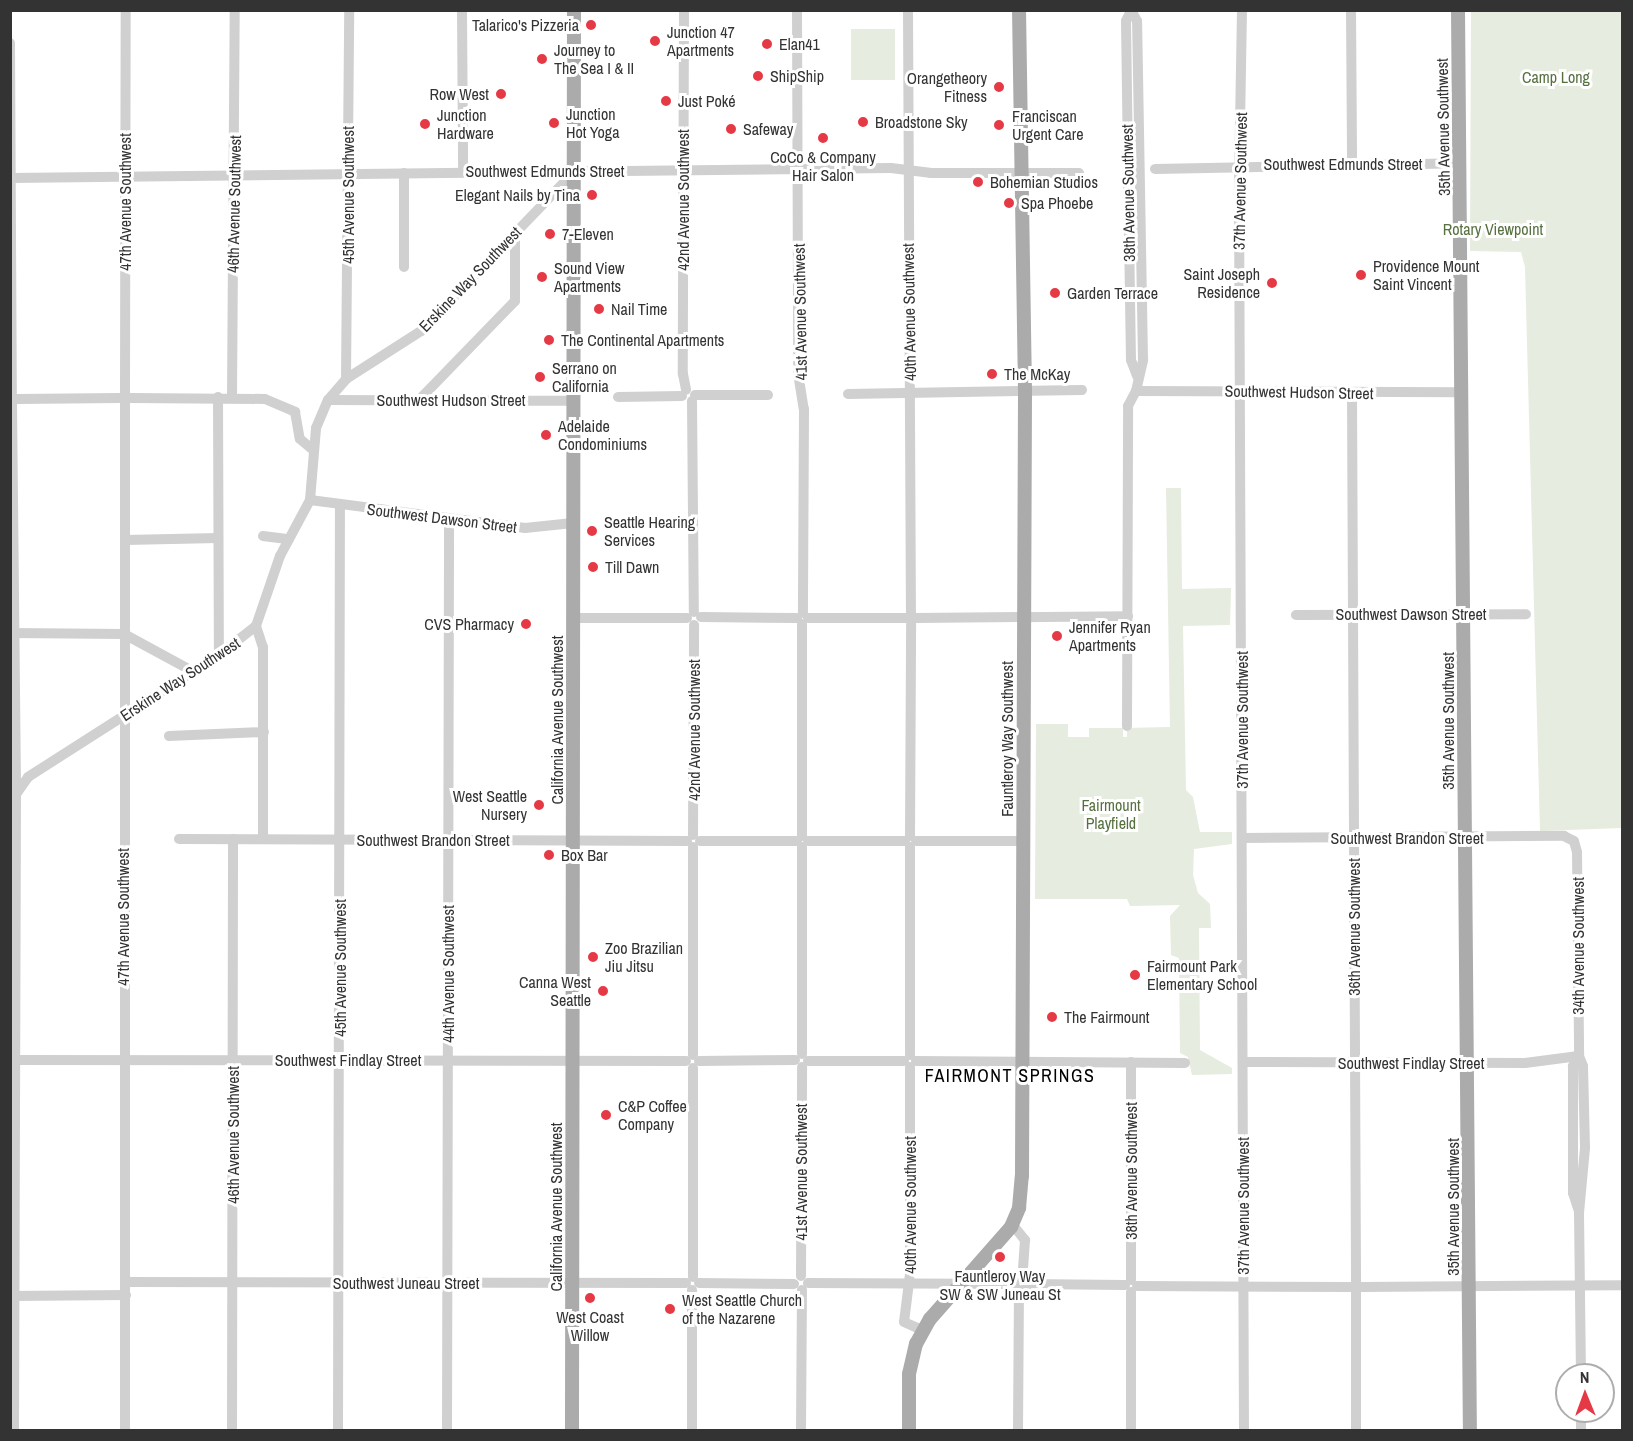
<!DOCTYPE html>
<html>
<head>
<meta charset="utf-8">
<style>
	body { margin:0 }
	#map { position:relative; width:1633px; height:1441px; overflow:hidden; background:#fff; font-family:"Archivo Narrow",sans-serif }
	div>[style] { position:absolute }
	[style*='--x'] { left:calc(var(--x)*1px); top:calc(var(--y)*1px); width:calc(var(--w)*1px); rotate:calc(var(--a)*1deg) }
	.green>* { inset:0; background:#e6ecdf; transform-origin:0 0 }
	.minor>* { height:10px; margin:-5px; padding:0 5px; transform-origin:5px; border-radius:5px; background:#d0d0d0 }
	.major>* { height:14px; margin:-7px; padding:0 7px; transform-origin:7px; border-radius:7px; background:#ababab }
	.dots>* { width:16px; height:16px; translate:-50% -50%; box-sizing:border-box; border:3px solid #fff; border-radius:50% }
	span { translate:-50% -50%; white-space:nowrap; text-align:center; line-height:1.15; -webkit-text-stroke:6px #fff; paint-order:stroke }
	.poi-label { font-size:16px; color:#333 }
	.right { translate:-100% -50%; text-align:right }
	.left { translate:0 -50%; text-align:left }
	.park-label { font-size:16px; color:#56703f }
	.street-label { font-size:16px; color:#333 }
	.neighbourhood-label { font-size:18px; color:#000; letter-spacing:1.5px }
	.frame { position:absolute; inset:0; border:12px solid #333; pointer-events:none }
	.north { position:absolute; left:1555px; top:1363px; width:60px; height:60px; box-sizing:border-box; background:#fff; border:2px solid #adadad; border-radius:50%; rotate:359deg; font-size:16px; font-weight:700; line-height:24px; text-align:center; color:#333 }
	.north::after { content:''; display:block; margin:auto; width:21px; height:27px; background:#e63946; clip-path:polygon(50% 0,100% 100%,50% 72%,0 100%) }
</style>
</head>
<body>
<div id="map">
	<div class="green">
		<i style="clip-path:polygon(1471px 11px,1622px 11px,1622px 828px,1540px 831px,1525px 267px,1521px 252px,1470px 251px)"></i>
		<i style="left:895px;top:29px;width:51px;height:44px;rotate:90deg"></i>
		<i style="clip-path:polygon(1166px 488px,1181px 488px,1182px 589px,1231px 588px,1230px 625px,1183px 626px,1186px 790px,1193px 797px,1200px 832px,1232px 832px,1232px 844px,1194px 849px,1193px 875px,1198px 893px,1210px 904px,1211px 928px,1199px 928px,1200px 1050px,1232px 1068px,1232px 1074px,1192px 1075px,1188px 1057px,1180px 1053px,1179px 958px,1171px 955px,1170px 916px,1180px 905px,1130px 906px,1127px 899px,1035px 899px,1036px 724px,1068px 724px,1068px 737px,1089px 737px,1089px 728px,1123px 728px,1123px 737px,1127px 737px,1127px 728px,1170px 727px)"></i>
	</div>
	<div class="minor">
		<i style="--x:462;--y:10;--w:161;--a:89.6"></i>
		<i style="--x:684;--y:10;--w:364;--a:90.2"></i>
		<i style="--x:683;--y:374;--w:16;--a:79"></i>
		<i style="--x:797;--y:10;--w:363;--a:89.8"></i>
		<i style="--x:798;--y:373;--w:36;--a:81"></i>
		<i style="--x:804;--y:409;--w:204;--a:90.3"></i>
		<i style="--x:908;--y:10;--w:604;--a:89.72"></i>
		<i style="--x:1242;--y:10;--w:178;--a:91"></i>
		<i style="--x:1239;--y:188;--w:1242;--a:89.77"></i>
		<i style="--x:1351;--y:10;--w:153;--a:89.6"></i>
		<i style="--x:1131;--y:11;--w:11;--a:117"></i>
		<i style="--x:1126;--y:21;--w:149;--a:89.2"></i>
		<i style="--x:1128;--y:170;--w:190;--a:89.1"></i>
		<i style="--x:1131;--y:360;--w:17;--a:69"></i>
		<i style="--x:10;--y:43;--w:351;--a:89.7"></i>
		<i style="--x:1155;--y:169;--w:305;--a:-1.1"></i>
		<i style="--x:404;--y:173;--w:94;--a:90"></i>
		<i style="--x:10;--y:178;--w:881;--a:-0.65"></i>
		<i style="--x:891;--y:168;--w:39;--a:7"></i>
		<i style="--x:930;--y:173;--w:149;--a:0"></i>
		<i style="--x:346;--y:379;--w:369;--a:-89.5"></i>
		<i style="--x:1136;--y:391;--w:325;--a:0.2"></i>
		<i style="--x:125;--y:393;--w:383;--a:-89.9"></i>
		<i style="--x:1352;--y:393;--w:889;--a:89.74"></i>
		<i style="--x:848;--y:394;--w:234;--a:-1"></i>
		<i style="--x:695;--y:395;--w:73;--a:0"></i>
		<i style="--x:218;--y:397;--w:258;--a:89.8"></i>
		<i style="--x:232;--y:397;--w:387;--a:-89.6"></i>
		<i style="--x:618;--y:397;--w:64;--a:-0.9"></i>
		<i style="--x:130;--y:398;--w:135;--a:0.4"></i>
		<i style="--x:265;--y:399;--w:33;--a:23"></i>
		<i style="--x:295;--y:412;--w:27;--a:80"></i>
		<i style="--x:300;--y:439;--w:16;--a:40"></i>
		<i style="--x:17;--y:399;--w:103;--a:-0.6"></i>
		<i style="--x:328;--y:400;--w:245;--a:0.2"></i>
		<i style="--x:419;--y:400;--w:138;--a:-45.9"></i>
		<i style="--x:515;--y:301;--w:68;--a:-90"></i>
		<i style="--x:692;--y:401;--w:211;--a:89.5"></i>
		<i style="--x:125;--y:403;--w:1027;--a:90"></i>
		<i style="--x:12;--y:404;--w:391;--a:89.4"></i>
		<i style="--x:16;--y:795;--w:635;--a:90.18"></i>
		<i style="--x:310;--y:500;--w:217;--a:7.4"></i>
		<i style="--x:525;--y:528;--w:48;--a:-5.9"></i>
		<i style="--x:263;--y:536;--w:26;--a:7"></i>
		<i style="--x:125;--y:540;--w:93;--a:-1.2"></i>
		<i style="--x:1296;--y:615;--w:230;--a:-0.2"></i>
		<i style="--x:701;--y:617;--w:96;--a:0.6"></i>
		<i style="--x:574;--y:618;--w:113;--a:0"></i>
		<i style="--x:808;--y:618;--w:98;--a:0"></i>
		<i style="--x:916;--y:618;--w:212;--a:-0.5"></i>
		<i style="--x:802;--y:624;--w:212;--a:90"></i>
		<i style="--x:256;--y:626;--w:22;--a:72"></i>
		<i style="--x:263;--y:647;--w:192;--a:90"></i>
		<i style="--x:10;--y:633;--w:114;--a:0.5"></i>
		<i style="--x:124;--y:634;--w:80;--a:28.5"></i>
		<i style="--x:1127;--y:726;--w:320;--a:-89.8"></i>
		<i style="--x:1128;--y:406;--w:17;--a:-62"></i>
		<i style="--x:1136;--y:391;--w:32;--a:-77"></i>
		<i style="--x:1143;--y:360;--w:339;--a:-91"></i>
		<i style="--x:1137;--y:21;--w:13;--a:-119"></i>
		<i style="--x:169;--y:736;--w:95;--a:-2.4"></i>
		<i style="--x:17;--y:793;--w:19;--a:-55"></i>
		<i style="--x:28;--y:777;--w:227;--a:-32.6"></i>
		<i style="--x:219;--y:655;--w:47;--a:-38.1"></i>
		<i style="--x:256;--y:626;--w:74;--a:-71.1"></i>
		<i style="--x:280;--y:556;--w:64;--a:-61.8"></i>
		<i style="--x:310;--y:500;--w:72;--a:-85.2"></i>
		<i style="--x:316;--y:428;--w:30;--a:-67"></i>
		<i style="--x:328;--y:400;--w:28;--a:-49"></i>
		<i style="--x:346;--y:379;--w:89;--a:-32.6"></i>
		<i style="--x:421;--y:331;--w:221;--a:-46.1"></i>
		<i style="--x:693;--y:835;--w:210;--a:-89.7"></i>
		<i style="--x:910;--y:836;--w:212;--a:-89.7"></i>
		<i style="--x:1242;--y:838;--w:322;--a:-0.4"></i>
		<i style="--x:1564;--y:836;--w:11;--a:27"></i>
		<i style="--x:1574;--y:841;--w:11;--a:75"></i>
		<i style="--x:1577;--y:852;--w:204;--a:89.4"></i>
		<i style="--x:1579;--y:1056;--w:11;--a:68"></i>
		<i style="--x:1583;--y:1066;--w:82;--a:88.6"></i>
		<i style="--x:1585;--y:1148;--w:65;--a:95.3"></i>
		<i style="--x:1579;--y:1213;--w:162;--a:89.3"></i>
		<i style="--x:179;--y:839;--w:508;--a:0.23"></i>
		<i style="--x:700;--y:841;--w:97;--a:0"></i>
		<i style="--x:808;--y:841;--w:97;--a:0"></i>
		<i style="--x:916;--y:841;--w:107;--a:0"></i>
		<i style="--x:802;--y:1054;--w:207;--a:-90"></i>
		<i style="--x:693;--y:1055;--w:208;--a:-90"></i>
		<i style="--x:910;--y:1055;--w:208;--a:-90"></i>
		<i style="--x:1579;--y:1056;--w:12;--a:121"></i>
		<i style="--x:1573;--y:1066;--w:127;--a:90"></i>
		<i style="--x:1573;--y:1193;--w:20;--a:72"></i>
		<i style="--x:10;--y:1060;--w:676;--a:0.08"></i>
		<i style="--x:699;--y:1061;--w:96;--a:-0.6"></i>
		<i style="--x:808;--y:1061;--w:96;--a:0"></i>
		<i style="--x:916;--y:1061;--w:269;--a:0.4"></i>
		<i style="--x:1131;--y:1062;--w:218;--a:90"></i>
		<i style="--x:1243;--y:1062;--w:282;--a:0.2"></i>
		<i style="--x:1525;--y:1063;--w:54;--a:-7.4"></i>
		<i style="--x:910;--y:1067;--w:207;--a:90"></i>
		<i style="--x:910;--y:1274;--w:48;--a:97.1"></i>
		<i style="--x:904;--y:1322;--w:20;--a:24"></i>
		<i style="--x:693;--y:1068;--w:209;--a:90"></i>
		<i style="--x:1012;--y:1224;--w:21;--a:51"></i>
		<i style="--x:1025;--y:1240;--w:39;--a:94"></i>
		<i style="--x:801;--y:1276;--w:209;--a:-89.7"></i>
		<i style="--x:126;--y:1282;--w:560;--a:0.1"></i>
		<i style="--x:699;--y:1283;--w:95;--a:0.6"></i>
		<i style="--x:808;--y:1283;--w:207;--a:0.3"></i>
		<i style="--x:1026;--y:1284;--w:99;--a:0.6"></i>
		<i style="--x:1137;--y:1286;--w:214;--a:0.3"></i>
		<i style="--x:1361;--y:1287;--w:261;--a:-0.4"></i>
		<i style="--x:692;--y:1290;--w:140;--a:90"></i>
		<i style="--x:1131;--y:1292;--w:138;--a:90"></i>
		<i style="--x:1356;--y:1292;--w:138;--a:90"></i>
		<i style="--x:10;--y:1296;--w:116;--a:-0.5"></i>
		<i style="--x:1581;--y:1411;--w:19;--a:90"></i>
		<i style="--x:232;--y:1430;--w:591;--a:-89.9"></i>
		<i style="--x:338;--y:1430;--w:925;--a:-89.88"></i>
		<i style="--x:447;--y:1430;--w:912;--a:-89.87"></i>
		<i style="--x:801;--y:1430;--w:140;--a:-89.6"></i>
		<i style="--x:1018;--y:1430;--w:140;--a:-89.6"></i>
	</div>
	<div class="major">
		<i style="--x:1458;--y:10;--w:1420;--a:89.52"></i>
		<i style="--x:572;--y:1430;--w:1420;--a:-89.92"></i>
		<i style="--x:909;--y:1430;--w:56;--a:-90"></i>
		<i style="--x:909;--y:1374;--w:31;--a:-77"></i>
		<i style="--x:916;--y:1344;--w:29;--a:-61"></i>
		<i style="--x:930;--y:1319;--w:123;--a:-48.6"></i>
		<i style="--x:1011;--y:1227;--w:21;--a:-67"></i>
		<i style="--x:1019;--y:1208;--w:32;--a:-85"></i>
		<i style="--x:1022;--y:1176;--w:785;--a:-89.78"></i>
		<i style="--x:1025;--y:391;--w:381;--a:-90.9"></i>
	</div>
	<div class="dots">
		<i style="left:591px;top:25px;background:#e63946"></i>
		<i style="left:655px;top:41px;background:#e63946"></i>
		<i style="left:767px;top:44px;background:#e63946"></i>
		<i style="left:542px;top:59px;background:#e63946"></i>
		<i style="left:758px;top:76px;background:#e63946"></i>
		<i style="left:999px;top:87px;background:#e63946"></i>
		<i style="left:501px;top:94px;background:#e63946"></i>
		<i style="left:666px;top:101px;background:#e63946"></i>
		<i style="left:863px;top:122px;background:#e63946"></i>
		<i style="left:554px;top:123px;background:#e63946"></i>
		<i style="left:425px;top:124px;background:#e63946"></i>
		<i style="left:999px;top:125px;background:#e63946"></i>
		<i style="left:731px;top:129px;background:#e63946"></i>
		<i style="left:823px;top:138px;background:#e63946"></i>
		<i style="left:978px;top:182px;background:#e63946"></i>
		<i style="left:592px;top:195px;background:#e63946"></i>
		<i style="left:1009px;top:203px;background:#e63946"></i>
		<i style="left:550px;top:234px;background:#e63946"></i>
		<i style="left:1361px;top:275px;background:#e63946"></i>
		<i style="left:542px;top:277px;background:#e63946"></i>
		<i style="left:1272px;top:283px;background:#e63946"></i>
		<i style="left:1055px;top:293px;background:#e63946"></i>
		<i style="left:599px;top:309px;background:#e63946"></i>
		<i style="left:549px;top:340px;background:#e63946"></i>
		<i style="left:992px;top:374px;background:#e63946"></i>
		<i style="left:540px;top:377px;background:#e63946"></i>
		<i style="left:546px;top:435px;background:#e63946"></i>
		<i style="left:592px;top:531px;background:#e63946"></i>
		<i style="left:593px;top:567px;background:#e63946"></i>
		<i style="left:526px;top:624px;background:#e63946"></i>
		<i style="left:1057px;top:636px;background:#e63946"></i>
		<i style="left:539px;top:805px;background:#e63946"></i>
		<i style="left:549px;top:855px;background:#e63946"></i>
		<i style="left:593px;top:957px;background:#e63946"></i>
		<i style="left:1135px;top:975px;background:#e63946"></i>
		<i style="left:603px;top:991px;background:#e63946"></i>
		<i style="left:1052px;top:1017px;background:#e63946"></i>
		<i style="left:606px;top:1115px;background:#e63946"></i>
		<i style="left:1000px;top:1257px;background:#e63946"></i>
		<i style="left:590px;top:1298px;background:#e63946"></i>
		<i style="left:670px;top:1309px;background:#e63946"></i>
	</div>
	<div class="poi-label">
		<span class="right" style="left:579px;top:25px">Talarico's Pizzeria</span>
		<span class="left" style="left:667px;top:41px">Junction 47<br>Apartments</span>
		<span class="left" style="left:779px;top:44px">Elan41</span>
		<span class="left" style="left:554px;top:59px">Journey to<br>The Sea I &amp; II</span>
		<span class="left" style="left:770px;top:76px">ShipShip</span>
		<span class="right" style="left:987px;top:87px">Orangetheory<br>Fitness</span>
		<span class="right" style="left:489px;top:94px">Row West</span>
		<span class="left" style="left:678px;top:101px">Just Poké</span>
		<span class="left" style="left:566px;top:123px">Junction<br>Hot Yoga</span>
		<span class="left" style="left:437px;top:124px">Junction<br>Hardware</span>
		<span class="left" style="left:1012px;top:125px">Franciscan<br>Urgent Care</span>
		<span class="left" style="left:875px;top:122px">Broadstone Sky</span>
		<span class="left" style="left:743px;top:129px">Safeway</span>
		<span style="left:823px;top:166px">CoCo &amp; Company<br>Hair Salon</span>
		<span class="left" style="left:990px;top:182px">Bohemian Studios</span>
		<span class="right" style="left:580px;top:195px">Elegant Nails by Tina</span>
		<span class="left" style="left:1021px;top:203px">Spa Phoebe</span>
		<span class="left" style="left:562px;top:234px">7-Eleven</span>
		<span class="left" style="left:1373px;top:275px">Providence Mount<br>Saint Vincent</span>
		<span class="left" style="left:554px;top:277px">Sound View<br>Apartments</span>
		<span class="right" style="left:1260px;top:283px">Saint Joseph<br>Residence</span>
		<span class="left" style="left:1067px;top:293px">Garden Terrace</span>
		<span class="left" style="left:611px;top:309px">Nail Time</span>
		<span class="left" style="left:561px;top:340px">The Continental Apartments</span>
		<span class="left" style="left:552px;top:377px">Serrano on<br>California</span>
		<span class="left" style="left:1004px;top:374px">The McKay</span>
		<span class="left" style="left:558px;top:435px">Adelaide<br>Condominiums</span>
		<span class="left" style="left:604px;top:531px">Seattle Hearing<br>Services</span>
		<span class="left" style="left:605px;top:567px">Till Dawn</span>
		<span class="right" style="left:514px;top:624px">CVS Pharmacy</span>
		<span class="left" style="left:1069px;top:636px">Jennifer Ryan<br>Apartments</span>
		<span class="right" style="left:527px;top:805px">West Seattle<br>Nursery</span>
		<span class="left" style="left:561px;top:855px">Box Bar</span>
		<span class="left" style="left:605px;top:957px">Zoo Brazilian<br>Jiu Jitsu</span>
		<span class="left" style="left:1147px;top:975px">Fairmount Park<br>Elementary School</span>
		<span class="right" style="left:591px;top:991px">Canna West<br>Seattle</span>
		<span class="left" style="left:1064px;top:1017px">The Fairmount</span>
		<span class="left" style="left:618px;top:1115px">C&amp;P Coffee<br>Company</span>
		<span style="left:1000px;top:1285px">Fauntleroy Way<br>SW &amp; SW Juneau St</span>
		<span class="left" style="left:682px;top:1309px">West Seattle Church<br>of the Nazarene</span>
		<span style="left:590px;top:1326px">West Coast<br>Willow</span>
	</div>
	<div class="park-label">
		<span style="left:1556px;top:77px">Camp Long</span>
		<span style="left:1493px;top:229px">Rotary Viewpoint</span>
		<span style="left:1111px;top:814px">Fairmount<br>Playfield</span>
	</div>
	<div class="street-label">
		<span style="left:1443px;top:127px;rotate:-91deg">35th Avenue Southwest</span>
		<span style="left:1343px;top:164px">Southwest Edmunds Street</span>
		<span style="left:545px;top:171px">Southwest Edmunds Street</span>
		<span style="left:1240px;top:181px;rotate:-89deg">37th Avenue Southwest</span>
		<span style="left:1128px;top:193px;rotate:-91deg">38th Avenue Southwest</span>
		<span style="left:348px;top:195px;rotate:-90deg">45th Avenue Southwest</span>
		<span style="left:683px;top:200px;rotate:-90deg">42nd Avenue Southwest</span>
		<span style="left:125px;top:202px;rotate:-90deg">47th Avenue Southwest</span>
		<span style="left:234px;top:204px;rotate:-89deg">46th Avenue Southwest</span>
		<span style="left:470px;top:279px;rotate:-46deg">Erskine Way Southwest</span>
		<span style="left:800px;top:312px;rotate:-91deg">41st Avenue Southwest</span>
		<span style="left:909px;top:312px;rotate:-91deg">40th Avenue Southwest</span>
		<span style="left:1299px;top:392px;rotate:1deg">Southwest Hudson Street</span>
		<span style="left:451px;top:400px">Southwest Hudson Street</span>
		<span style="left:442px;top:518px;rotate:7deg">Southwest Dawson Street</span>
		<span style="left:1411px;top:614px">Southwest Dawson Street</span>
		<span style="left:180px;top:679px;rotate:-33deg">Erskine Way Southwest</span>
		<span style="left:557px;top:720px;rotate:-90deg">California Avenue Southwest</span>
		<span style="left:1242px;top:720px;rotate:-90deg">37th Avenue Southwest</span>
		<span style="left:1448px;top:721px;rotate:-90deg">35th Avenue Southwest</span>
		<span style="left:694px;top:730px;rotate:-90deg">42nd Avenue Southwest</span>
		<span style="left:1007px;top:739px;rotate:-90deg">Fauntleroy Way Southwest</span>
		<span style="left:1407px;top:838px">Southwest Brandon Street</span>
		<span style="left:433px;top:840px">Southwest Brandon Street</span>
		<span style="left:123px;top:917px;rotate:-90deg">47th Avenue Southwest</span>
		<span style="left:1354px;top:927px;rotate:-90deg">36th Avenue Southwest</span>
		<span style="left:1578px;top:946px;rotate:-90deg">34th Avenue Southwest</span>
		<span style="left:340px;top:968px;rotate:-90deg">45th Avenue Southwest</span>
		<span style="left:448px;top:974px;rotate:-90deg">44th Avenue Southwest</span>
		<span style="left:348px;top:1060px">Southwest Findlay Street</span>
		<span style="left:1411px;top:1063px">Southwest Findlay Street</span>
		<span style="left:233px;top:1135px;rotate:-90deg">46th Avenue Southwest</span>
		<span style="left:1131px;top:1171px;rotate:-90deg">38th Avenue Southwest</span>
		<span style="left:801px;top:1172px;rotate:-90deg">41st Avenue Southwest</span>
		<span style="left:910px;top:1205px;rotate:-90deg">40th Avenue Southwest</span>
		<span style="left:1243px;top:1206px;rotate:-90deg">37th Avenue Southwest</span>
		<span style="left:556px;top:1207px;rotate:-90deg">California Avenue Southwest</span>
		<span style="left:1453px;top:1207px;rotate:-90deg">35th Avenue Southwest</span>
		<span style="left:406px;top:1283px">Southwest Juneau Street</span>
	</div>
	<div class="neighbourhood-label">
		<span style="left:1010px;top:1076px">FAIRMONT SPRINGS</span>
	</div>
	<div class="frame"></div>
	<div class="north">N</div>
</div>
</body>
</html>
